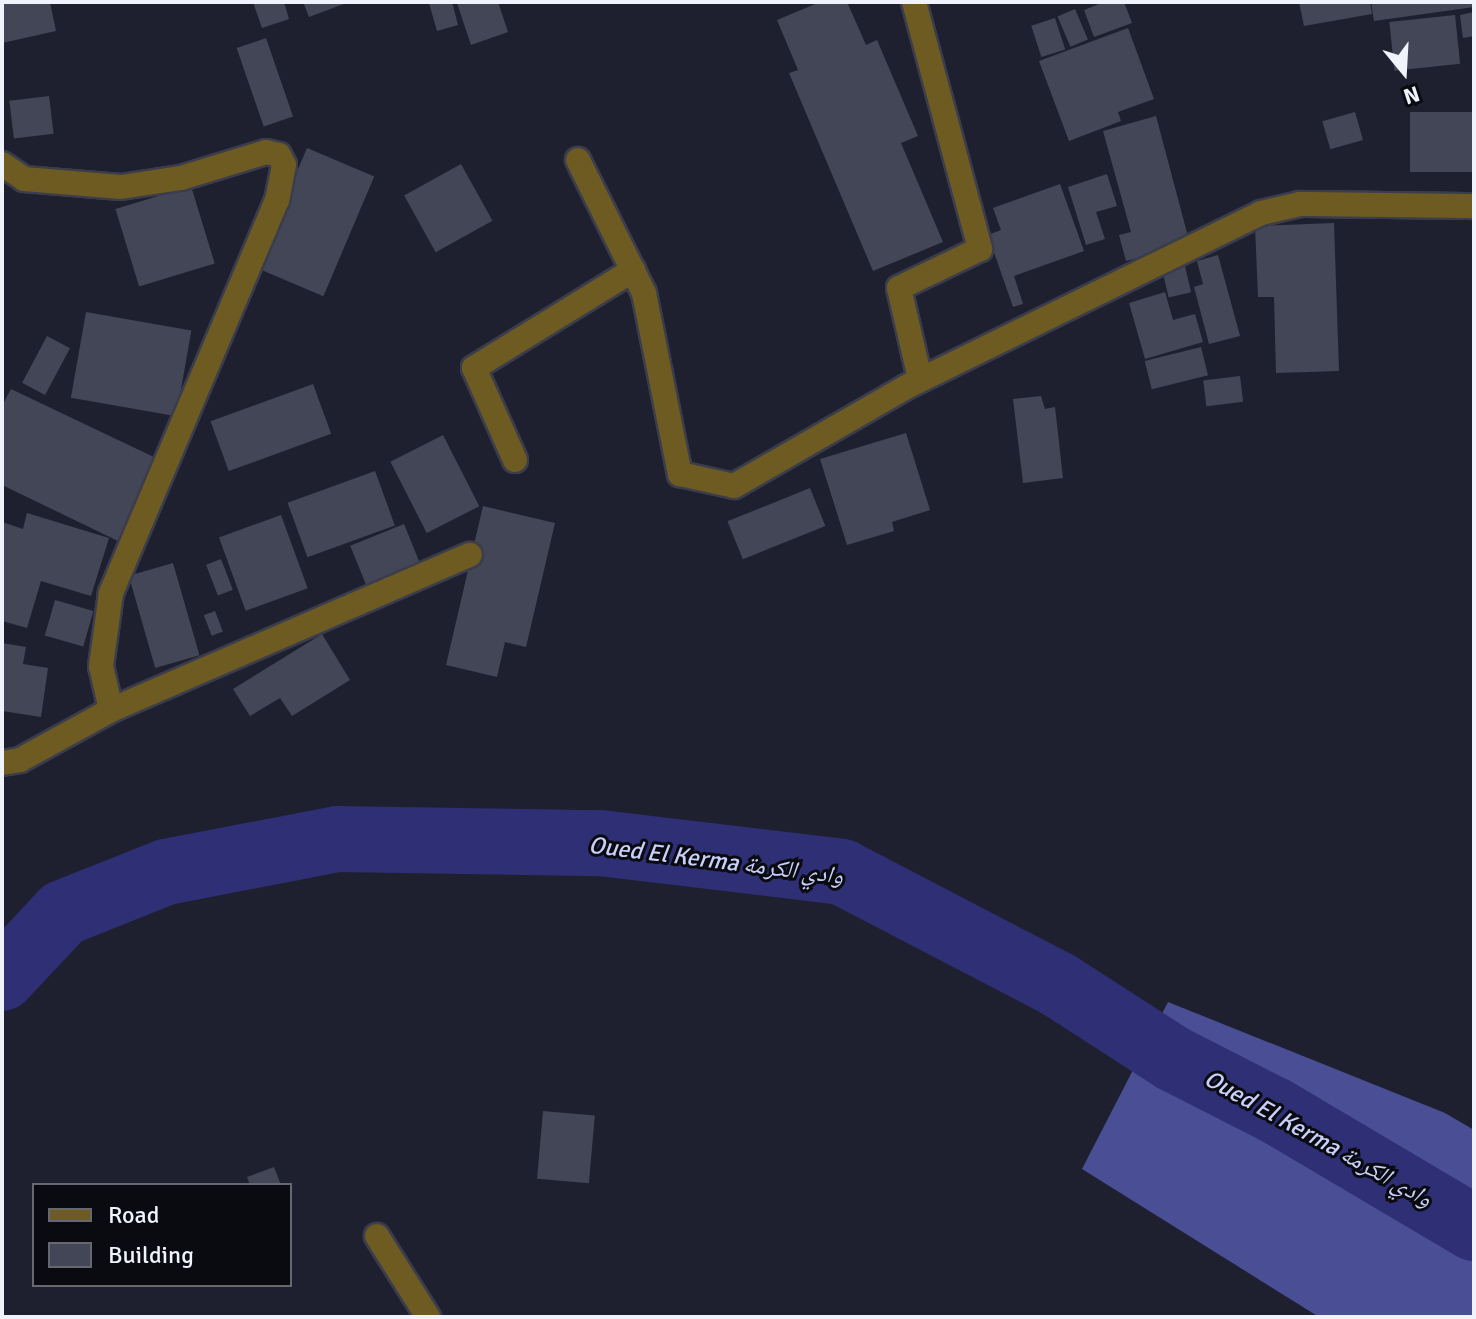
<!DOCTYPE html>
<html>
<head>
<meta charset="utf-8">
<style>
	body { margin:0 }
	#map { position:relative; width:1476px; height:1319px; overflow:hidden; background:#1e202f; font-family:Signika,"Noto Naskh Arabic",sans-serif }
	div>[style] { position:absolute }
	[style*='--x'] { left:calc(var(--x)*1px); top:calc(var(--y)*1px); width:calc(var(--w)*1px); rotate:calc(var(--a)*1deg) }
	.forest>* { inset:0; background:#494e95 }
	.river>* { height:66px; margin:-33px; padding:0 33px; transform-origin:33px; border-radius:33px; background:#2e2f74 }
	.building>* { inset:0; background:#434656; transform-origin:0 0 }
	.roads { filter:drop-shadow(2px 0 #3b3d4c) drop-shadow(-2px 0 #3b3d4c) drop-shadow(0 2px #3b3d4c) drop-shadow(0 -2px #3b3d4c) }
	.minor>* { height:24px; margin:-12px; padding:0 12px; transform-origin:12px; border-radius:12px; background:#6d5b22 }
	span { translate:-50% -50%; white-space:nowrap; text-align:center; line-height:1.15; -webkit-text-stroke:6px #0a0b11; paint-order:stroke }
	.water-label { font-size:24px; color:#c8cff8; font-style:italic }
	.frame { position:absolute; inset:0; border:4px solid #f0f2fc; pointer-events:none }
	.legend { position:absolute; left:32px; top:1183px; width:260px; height:104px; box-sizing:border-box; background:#0a0b11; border:2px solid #66676f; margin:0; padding:10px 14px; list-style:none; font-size:24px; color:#f0f2fc }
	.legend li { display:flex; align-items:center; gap:16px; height:40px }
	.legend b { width:40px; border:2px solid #66676f }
	.north { position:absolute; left:1364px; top:32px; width:80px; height:80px; -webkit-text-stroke:6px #0a0b11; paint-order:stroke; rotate:162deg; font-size:22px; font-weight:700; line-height:32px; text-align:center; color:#f0f2fc }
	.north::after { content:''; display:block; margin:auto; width:28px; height:36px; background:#f0f2fc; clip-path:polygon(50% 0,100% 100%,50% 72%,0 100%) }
</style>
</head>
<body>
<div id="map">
	<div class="forest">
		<i style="clip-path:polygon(1168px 1002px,1445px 1113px,1474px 1130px,1474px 1317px,1319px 1317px,1082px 1169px)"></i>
	</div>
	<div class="river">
		<i style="--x:2;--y:978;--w:89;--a:-46.8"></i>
		<i style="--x:63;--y:913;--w:111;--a:-21.7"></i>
		<i style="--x:166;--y:872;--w:174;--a:-10.9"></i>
		<i style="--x:337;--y:839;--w:263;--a:0.9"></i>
		<i style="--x:600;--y:843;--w:244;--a:6.8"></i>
		<i style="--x:842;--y:872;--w:245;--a:27.5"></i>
		<i style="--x:1059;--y:985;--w:137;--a:32.8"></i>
		<i style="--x:1174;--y:1059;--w:114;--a:27"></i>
		<i style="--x:1276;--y:1111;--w:230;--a:30.6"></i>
	</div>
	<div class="building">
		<i style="clip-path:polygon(2px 2px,50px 2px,56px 31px,2px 43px)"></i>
		<i style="clip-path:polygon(253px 2px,284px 2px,289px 19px,262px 28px)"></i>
		<i style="clip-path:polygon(303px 2px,349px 2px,309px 17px)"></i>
		<i style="clip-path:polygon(452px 2px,458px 25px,437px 31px,429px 3px)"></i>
		<i style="clip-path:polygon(498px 2px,508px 32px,471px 45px,457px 3px)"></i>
		<i style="clip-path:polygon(820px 2px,847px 2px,866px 45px,877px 40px,918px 136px,901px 143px,943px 242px,873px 271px,789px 73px,798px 70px,777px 20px)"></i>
		<i style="clip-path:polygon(1104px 2px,1124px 2px,1132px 23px,1094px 37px,1084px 10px)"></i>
		<i style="clip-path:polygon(1299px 2px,1370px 2px,1372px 14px,1304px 26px)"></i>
		<i style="clip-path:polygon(1371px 2px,1474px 2px,1474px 7px,1374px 21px)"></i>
		<i style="left:1075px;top:9px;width:33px;height:19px;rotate:67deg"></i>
		<i style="clip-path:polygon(1474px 12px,1474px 36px,1463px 38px,1460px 15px)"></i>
		<i style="left:1455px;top:15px;width:49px;height:66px;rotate:84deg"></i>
		<i style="left:1055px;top:18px;width:33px;height:25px;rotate:72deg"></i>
		<i style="clip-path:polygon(1128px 28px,1154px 99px,1118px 112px,1121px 121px,1069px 141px,1039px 61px)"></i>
		<i style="left:266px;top:38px;width:83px;height:31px;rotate:71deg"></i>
		<i style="left:49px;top:96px;width:38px;height:40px;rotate:83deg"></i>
		<i style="left:1355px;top:112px;width:29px;height:34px;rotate:74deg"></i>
		<i style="left:1474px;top:112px;width:60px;height:64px;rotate:90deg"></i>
		<i style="clip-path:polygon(1156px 116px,1190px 244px,1126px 261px,1119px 235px,1131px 232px,1103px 131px)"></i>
		<i style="left:307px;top:148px;width:73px;height:130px;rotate:23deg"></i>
		<i style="left:461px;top:164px;width:65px;height:65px;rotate:61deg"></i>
		<i style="clip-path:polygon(1107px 174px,1117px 206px,1096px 212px,1105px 239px,1086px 245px,1068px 187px)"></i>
		<i style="clip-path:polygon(1060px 184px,1084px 251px,1014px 276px,1023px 304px,1013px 307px,988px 235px,1001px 230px,993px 208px)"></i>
		<i style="left:191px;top:186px;width:81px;height:79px;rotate:73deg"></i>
		<i style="clip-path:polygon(1334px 223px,1339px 371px,1276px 373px,1274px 297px,1258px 297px,1255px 226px)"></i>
		<i style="clip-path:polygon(1218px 255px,1240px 336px,1209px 344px,1194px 287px,1203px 284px,1197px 261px)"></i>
		<i style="left:1185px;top:266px;width:27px;height:23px;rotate:77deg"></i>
		<i style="clip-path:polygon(1165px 292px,1173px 320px,1195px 314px,1203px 342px,1145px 359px,1129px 303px)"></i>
		<i style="left:86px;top:312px;width:107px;height:87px;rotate:10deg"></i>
		<i style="left:47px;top:336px;width:26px;height:53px;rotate:28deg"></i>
		<i style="left:1201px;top:347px;width:29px;height:58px;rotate:76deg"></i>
		<i style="left:1240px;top:376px;width:26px;height:37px;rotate:83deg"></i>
		<i style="left:313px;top:384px;width:53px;height:109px;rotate:70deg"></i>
		<i style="clip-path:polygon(11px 389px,158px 459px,118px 541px,2px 485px,2px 406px)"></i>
		<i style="clip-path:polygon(1041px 396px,1045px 409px,1055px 407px,1063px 478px,1023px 483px,1013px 399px)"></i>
		<i style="clip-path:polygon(906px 433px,930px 510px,892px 522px,894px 531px,847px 545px,820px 459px)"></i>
		<i style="left:443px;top:435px;width:80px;height:59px;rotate:63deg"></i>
		<i style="left:375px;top:471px;width:58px;height:93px;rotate:70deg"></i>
		<i style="left:810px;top:488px;width:41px;height:89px;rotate:68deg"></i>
		<i style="clip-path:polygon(483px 506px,555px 523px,526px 647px,505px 642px,497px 677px,446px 665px)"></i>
		<i style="clip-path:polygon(27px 513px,109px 538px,91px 596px,41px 581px,27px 628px,2px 621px,2px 522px,23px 529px)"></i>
		<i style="left:281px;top:515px;width:78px;height:66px;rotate:70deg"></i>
		<i style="left:404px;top:524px;width:43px;height:58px;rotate:68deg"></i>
		<i style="left:221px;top:559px;width:33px;height:16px;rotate:69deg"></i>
		<i style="left:173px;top:563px;width:96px;height:46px;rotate:74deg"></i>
		<i style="left:55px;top:600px;width:40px;height:37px;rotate:16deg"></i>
		<i style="left:215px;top:611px;width:22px;height:12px;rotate:69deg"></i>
		<i style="clip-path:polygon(322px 634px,350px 680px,292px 716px,280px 698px,250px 716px,233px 689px)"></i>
		<i style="clip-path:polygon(2px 643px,26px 647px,23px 664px,48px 668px,41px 717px,2px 711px)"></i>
		<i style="left:543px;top:1111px;width:52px;height:68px;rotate:5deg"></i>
		<i style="clip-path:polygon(274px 1167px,281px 1185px,250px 1185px,247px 1177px)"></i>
	</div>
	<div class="roads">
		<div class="minor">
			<i style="--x:914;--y:2;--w:256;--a:75"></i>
			<i style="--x:980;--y:249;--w:90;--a:154.3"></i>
			<i style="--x:899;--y:288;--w:93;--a:77"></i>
			<i style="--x:578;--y:160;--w:148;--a:63.6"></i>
			<i style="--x:644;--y:293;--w:185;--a:78.8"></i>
			<i style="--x:680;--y:474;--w:55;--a:12.5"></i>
			<i style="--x:734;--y:486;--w:198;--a:-29.9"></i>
			<i style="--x:906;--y:387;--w:395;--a:-26.1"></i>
			<i style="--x:1261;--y:213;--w:39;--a:-13"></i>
			<i style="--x:1299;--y:204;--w:175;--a:0.7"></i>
			<i style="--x:2;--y:164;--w:27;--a:34"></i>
			<i style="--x:24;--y:179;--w:97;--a:4.7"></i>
			<i style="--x:121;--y:187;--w:61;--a:-8.5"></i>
			<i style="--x:181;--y:178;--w:89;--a:-17"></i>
			<i style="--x:266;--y:152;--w:13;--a:13"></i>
			<i style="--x:279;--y:155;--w:11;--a:63"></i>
			<i style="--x:284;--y:165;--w:36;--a:101"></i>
			<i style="--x:277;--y:200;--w:427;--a:112.9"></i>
			<i style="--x:111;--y:593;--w:74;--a:97.8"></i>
			<i style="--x:101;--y:666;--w:45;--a:77.2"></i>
			<i style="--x:515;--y:460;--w:101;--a:-114"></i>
			<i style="--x:474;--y:368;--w:187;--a:-31.6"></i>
			<i style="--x:2;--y:763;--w:18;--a:-9"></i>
			<i style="--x:20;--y:760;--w:104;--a:-28.8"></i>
			<i style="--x:111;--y:710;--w:391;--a:-23.4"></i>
			<i style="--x:377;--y:1236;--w:96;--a:57.8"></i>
		</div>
	</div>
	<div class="water-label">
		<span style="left:716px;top:861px;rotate:7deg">Oued El Kerma وادي الكرمة</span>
		<span style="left:1318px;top:1139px;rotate:29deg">Oued El Kerma وادي الكرمة</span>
	</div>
	<div class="frame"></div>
	<ul class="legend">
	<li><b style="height:10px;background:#6d5b22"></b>Road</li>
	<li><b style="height:22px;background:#434656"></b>Building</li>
	</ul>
	<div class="north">N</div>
</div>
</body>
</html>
